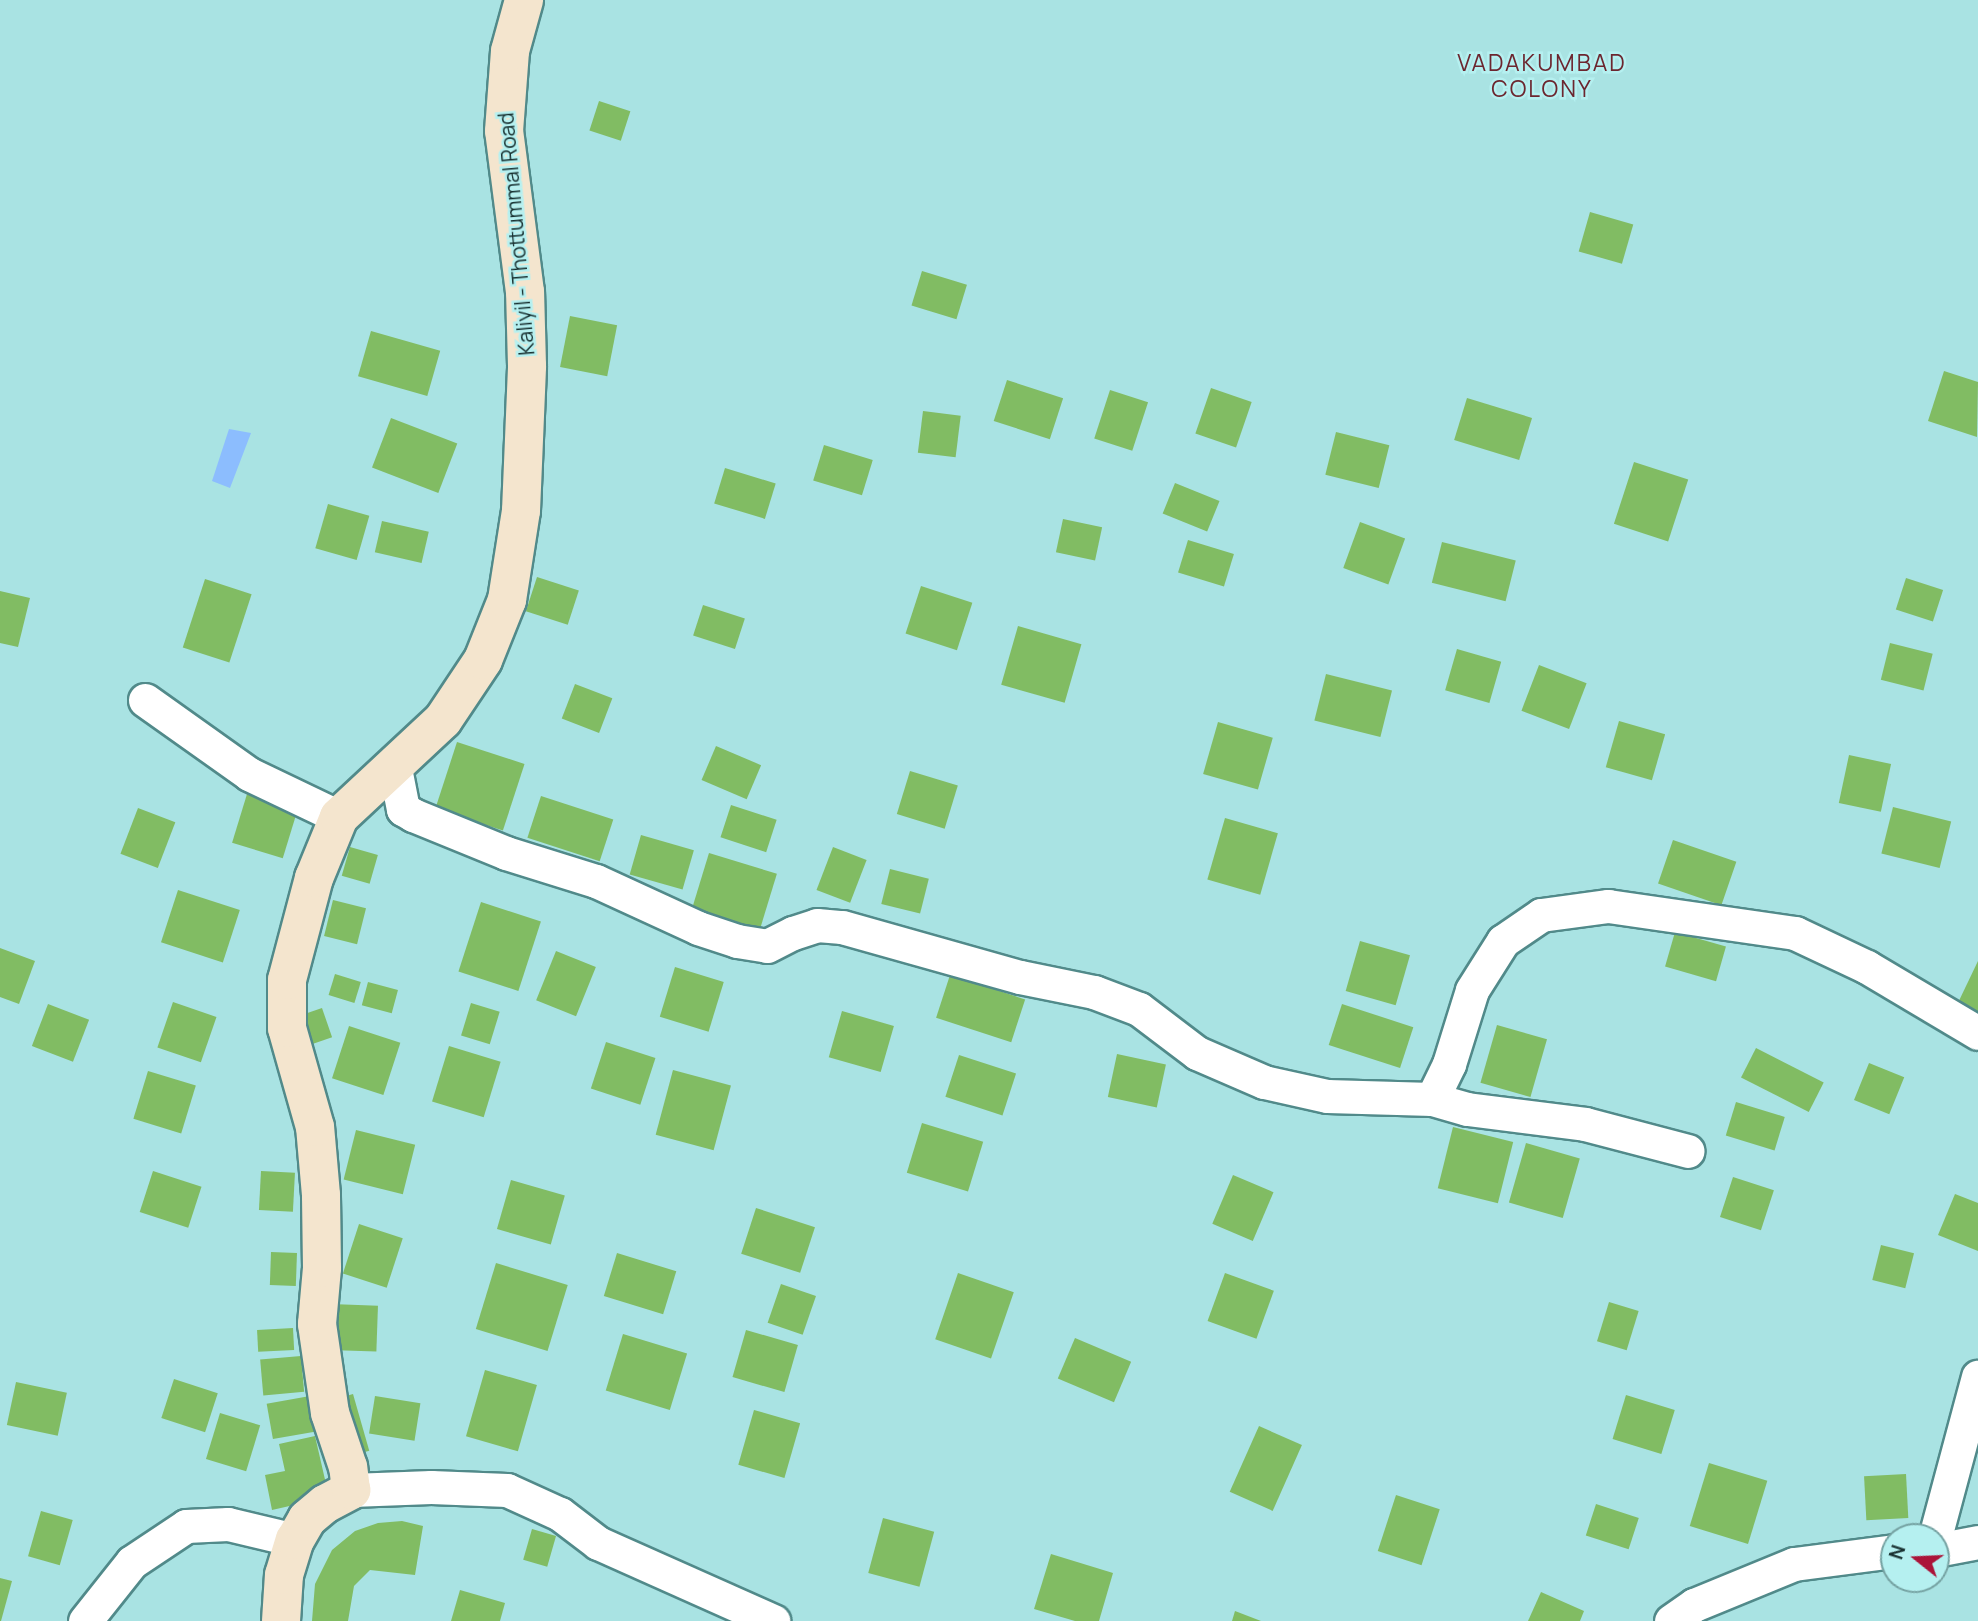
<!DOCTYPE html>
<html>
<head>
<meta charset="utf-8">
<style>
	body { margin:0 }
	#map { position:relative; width:1978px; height:1621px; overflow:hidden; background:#a9e3e3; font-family:Manrope,sans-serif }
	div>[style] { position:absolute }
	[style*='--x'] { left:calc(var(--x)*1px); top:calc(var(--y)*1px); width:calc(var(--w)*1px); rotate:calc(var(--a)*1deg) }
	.water>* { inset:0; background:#8cbdfe }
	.building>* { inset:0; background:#81bc63; transform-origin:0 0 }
	.roads { filter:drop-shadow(2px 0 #518a8a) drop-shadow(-2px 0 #518a8a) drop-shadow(0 2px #518a8a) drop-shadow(0 -2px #518a8a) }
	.minor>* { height:33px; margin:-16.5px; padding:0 16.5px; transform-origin:16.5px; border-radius:16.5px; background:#fff }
	.secondary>* { height:38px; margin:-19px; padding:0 19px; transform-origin:19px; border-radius:19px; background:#f4e5ce }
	span { translate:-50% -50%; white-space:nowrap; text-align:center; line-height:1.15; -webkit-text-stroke:5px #b5f0f0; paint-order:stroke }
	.street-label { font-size:21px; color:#183030 }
	.neighbourhood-label { font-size:23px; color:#6c262f; letter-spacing:2px }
	.north { position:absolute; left:1880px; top:1523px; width:70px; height:70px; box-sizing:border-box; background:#b5f0f0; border:2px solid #76a3a3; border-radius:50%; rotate:288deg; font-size:19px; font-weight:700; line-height:28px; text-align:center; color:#183030 }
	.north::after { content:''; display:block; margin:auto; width:24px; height:32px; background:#ab1439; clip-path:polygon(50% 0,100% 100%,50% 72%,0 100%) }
</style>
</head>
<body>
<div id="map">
	<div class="water">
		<i style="clip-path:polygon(229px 429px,251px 433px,230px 488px,212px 481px)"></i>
	</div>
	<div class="building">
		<i style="left:599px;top:101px;width:33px;height:31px;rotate:18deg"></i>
		<i style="left:1590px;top:212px;width:45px;height:41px;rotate:16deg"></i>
		<i style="left:922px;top:271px;width:47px;height:36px;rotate:17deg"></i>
		<i style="left:570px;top:316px;width:48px;height:52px;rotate:11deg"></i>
		<i style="left:371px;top:331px;width:72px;height:47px;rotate:16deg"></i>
		<i style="clip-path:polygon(1944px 371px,1978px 382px,1977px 437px,1928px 421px)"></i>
		<i style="left:1007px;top:380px;width:59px;height:43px;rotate:18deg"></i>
		<i style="left:1211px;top:388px;width:43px;height:48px;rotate:19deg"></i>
		<i style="left:1110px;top:390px;width:40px;height:51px;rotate:18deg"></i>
		<i style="left:1467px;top:398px;width:68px;height:44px;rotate:17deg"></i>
		<i style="left:923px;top:411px;width:38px;height:42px;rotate:7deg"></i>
		<i style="left:391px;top:418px;width:71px;height:53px;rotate:21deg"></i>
		<i style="left:1336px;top:432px;width:55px;height:44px;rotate:14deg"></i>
		<i style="left:824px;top:445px;width:51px;height:37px;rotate:17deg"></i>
		<i style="left:1634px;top:462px;width:57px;height:65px;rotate:18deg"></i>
		<i style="left:725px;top:468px;width:53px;height:37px;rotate:17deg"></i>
		<i style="left:1175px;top:483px;width:48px;height:33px;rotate:22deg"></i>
		<i style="left:328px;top:504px;width:43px;height:46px;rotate:16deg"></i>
		<i style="left:1063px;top:519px;width:40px;height:34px;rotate:12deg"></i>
		<i style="left:382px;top:521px;width:48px;height:32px;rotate:13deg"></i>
		<i style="left:1360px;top:522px;width:48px;height:49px;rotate:20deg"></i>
		<i style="left:1188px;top:540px;width:48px;height:34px;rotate:17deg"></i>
		<i style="left:1442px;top:542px;width:76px;height:42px;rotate:14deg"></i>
		<i style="left:537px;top:577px;width:44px;height:36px;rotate:18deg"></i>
		<i style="left:1906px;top:578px;width:39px;height:33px;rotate:18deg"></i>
		<i style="left:205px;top:579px;width:49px;height:72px;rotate:18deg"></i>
		<i style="left:921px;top:586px;width:54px;height:50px;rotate:18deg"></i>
		<i style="clip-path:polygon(0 591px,30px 598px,18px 647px,0 643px)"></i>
		<i style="left:703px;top:605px;width:44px;height:32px;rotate:18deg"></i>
		<i style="left:1018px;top:626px;width:66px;height:61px;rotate:16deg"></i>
		<i style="left:1890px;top:643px;width:44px;height:38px;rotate:14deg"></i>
		<i style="left:1457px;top:649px;width:46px;height:43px;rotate:16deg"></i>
		<i style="left:1539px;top:665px;width:51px;height:49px;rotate:21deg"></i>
		<i style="left:1326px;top:674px;width:68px;height:48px;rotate:14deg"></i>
		<i style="left:575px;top:684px;width:40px;height:37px;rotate:21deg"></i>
		<i style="left:1619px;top:721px;width:48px;height:48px;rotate:16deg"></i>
		<i style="left:1218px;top:722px;width:57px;height:54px;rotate:16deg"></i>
		<i style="left:457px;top:742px;width:71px;height:70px;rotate:18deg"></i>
		<i style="left:716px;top:746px;width:49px;height:37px;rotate:23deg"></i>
		<i style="left:1849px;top:755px;width:43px;height:49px;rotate:12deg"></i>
		<i style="left:910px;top:771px;width:50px;height:45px;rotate:17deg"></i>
		<i style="left:247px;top:794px;width:53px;height:51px;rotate:17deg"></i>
		<i style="left:541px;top:796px;width:76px;height:44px;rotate:18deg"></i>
		<i style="left:731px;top:805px;width:48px;height:34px;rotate:18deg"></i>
		<i style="left:1893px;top:807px;width:60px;height:48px;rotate:14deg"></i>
		<i style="left:138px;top:808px;width:40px;height:49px;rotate:21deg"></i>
		<i style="left:1225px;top:818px;width:55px;height:64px;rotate:16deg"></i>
		<i style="left:641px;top:835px;width:55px;height:41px;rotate:16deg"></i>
		<i style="left:1673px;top:840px;width:67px;height:46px;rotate:19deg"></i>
		<i style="left:350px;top:847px;width:29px;height:30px;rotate:16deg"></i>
		<i style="left:833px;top:847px;width:36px;height:46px;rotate:21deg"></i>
		<i style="left:709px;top:853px;width:71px;height:65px;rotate:17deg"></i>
		<i style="left:890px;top:869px;width:40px;height:36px;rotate:14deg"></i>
		<i style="left:178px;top:890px;width:65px;height:55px;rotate:18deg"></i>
		<i style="left:333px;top:900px;width:34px;height:37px;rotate:14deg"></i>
		<i style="left:481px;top:902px;width:63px;height:73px;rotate:18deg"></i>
		<i style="left:1675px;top:932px;width:53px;height:36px;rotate:16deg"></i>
		<i style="left:1360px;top:941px;width:52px;height:52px;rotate:16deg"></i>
		<i style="clip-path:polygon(0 948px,35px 961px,19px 1004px,0 997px)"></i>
		<i style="left:556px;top:951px;width:43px;height:53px;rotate:22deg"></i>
		<i style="clip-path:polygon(1978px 961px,1978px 1018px,1956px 1007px)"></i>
		<i style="left:675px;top:967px;width:51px;height:52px;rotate:17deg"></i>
		<i style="left:335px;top:974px;width:27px;height:22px;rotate:17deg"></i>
		<i style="left:950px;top:975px;width:79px;height:45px;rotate:18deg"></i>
		<i style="left:368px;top:982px;width:31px;height:24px;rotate:15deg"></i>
		<i style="left:173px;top:1002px;width:46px;height:48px;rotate:19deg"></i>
		<i style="left:471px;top:1003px;width:30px;height:34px;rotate:17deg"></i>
		<i style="left:48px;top:1004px;width:44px;height:45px;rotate:21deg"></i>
		<i style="left:1342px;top:1004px;width:75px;height:43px;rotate:18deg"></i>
		<i style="left:322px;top:1008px;width:31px;height:20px;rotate:71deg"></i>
		<i style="left:842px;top:1011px;width:54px;height:48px;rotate:16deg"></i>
		<i style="left:1497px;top:1025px;width:52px;height:60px;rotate:16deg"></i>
		<i style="left:349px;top:1026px;width:54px;height:55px;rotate:18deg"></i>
		<i style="left:606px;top:1042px;width:52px;height:49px;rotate:18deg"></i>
		<i style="left:449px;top:1046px;width:54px;height:58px;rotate:17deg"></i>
		<i style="left:1756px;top:1048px;width:76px;height:33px;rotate:27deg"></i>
		<i style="left:1117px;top:1054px;width:50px;height:44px;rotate:12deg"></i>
		<i style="left:959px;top:1055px;width:60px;height:44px;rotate:18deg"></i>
		<i style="left:1869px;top:1063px;width:38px;height:40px;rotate:22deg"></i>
		<i style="left:673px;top:1070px;width:60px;height:67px;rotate:15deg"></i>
		<i style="left:148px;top:1071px;width:50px;height:50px;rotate:17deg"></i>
		<i style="left:1736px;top:1102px;width:51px;height:35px;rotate:17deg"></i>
		<i style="left:922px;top:1123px;width:64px;height:52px;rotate:17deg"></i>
		<i style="left:1453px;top:1127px;width:62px;height:63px;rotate:14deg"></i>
		<i style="left:356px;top:1130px;width:61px;height:51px;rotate:14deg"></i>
		<i style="left:1526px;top:1143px;width:56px;height:62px;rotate:16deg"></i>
		<i style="left:153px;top:1171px;width:51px;height:43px;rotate:18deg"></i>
		<i style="left:261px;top:1171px;width:34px;height:39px;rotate:3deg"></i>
		<i style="left:1233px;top:1175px;width:44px;height:53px;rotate:23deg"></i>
		<i style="left:1733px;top:1177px;width:43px;height:42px;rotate:18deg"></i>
		<i style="left:511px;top:1180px;width:56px;height:51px;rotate:16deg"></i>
		<i style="clip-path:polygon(1955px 1194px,1978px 1203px,1978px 1251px,1938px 1235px)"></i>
		<i style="left:756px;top:1208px;width:62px;height:48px;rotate:18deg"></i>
		<i style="left:359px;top:1224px;width:46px;height:52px;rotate:18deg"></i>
		<i style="left:1881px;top:1245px;width:34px;height:36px;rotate:14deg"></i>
		<i style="left:271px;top:1252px;width:26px;height:33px;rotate:2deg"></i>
		<i style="left:617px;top:1253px;width:62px;height:45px;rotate:17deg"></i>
		<i style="left:496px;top:1263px;width:75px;height:69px;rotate:17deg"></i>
		<i style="left:958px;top:1273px;width:59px;height:70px;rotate:19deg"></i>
		<i style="left:1225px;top:1273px;width:52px;height:51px;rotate:20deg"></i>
		<i style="left:781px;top:1284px;width:37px;height:41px;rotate:19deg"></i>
		<i style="left:1609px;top:1302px;width:31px;height:41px;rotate:17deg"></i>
		<i style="left:331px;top:1304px;width:47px;height:46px;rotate:2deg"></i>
		<i style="left:293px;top:1328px;width:22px;height:36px;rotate:87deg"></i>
		<i style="left:746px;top:1330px;width:54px;height:49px;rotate:16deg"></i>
		<i style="left:623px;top:1334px;width:67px;height:59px;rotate:17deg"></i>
		<i style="left:1075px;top:1338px;width:61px;height:44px;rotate:23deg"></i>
		<i style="left:301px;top:1356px;width:36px;height:41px;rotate:85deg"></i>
		<i style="left:485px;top:1370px;width:54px;height:69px;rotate:16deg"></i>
		<i style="left:174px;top:1379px;width:46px;height:41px;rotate:18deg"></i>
		<i style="left:16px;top:1382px;width:52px;height:44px;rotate:12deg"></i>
		<i style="left:353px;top:1394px;width:59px;height:16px;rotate:74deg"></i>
		<i style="left:1626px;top:1395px;width:51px;height:46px;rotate:17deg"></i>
		<i style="left:310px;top:1396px;width:36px;height:44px;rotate:80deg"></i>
		<i style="left:375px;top:1396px;width:46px;height:38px;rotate:9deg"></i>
		<i style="left:754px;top:1410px;width:48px;height:57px;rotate:16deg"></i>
		<i style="left:220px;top:1413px;width:42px;height:48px;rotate:17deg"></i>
		<i style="left:1259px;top:1426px;width:47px;height:72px;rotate:24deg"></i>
		<i style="clip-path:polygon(315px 1436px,329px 1497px,272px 1510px,265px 1475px,285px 1471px,279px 1444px)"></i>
		<i style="left:1709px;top:1463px;width:61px;height:66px;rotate:17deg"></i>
		<i style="left:1906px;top:1474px;width:44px;height:42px;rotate:87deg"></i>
		<i style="left:1396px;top:1495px;width:46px;height:59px;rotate:18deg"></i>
		<i style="left:1596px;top:1504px;width:45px;height:33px;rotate:18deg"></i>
		<i style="left:41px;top:1511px;width:33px;height:47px;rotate:16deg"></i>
		<i style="left:883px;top:1518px;width:53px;height:57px;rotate:15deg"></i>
		<i style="clip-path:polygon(402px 1521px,423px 1526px,415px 1575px,370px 1570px,354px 1586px,348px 1621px,312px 1621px,315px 1584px,332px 1550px,355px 1531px,378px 1523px)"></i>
		<i style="left:532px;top:1529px;width:25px;height:32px;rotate:16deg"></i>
		<i style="clip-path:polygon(1051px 1554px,1113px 1573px,1099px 1621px,1075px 1621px,1034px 1609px)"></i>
		<i style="clip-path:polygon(0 1578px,12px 1581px,1px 1621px,0 1621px)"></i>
		<i style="clip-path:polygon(460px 1590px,505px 1603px,500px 1621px,451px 1621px)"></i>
		<i style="clip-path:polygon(1541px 1592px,1584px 1611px,1580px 1621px,1528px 1621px)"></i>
		<i style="clip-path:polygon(1235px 1611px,1261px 1621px,1232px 1621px)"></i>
	</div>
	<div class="roads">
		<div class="minor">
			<i style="--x:145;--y:700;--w:128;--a:35.4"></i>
			<i style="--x:249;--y:774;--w:100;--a:25.5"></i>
			<i style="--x:395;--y:768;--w:42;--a:79"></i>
			<i style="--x:403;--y:809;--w:12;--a:31"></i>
			<i style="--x:413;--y:815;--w:100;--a:22.2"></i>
			<i style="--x:506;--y:853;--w:94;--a:17.3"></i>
			<i style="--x:596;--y:881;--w:112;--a:24.7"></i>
			<i style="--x:698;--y:928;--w:41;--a:18.4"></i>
			<i style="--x:737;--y:941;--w:30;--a:9"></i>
			<i style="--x:767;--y:946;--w:29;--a:-27"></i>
			<i style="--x:793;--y:933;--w:25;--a:-18"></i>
			<i style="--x:817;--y:925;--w:25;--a:5"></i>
			<i style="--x:842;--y:927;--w:185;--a:15.7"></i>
			<i style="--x:1020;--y:977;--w:76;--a:11.5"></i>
			<i style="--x:1094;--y:992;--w:48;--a:20.7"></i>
			<i style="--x:1139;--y:1009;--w:73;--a:37.2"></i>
			<i style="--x:1197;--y:1053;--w:73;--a:23.4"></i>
			<i style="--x:1264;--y:1082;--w:65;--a:12.5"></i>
			<i style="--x:1327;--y:1096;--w:105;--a:1.6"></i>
			<i style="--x:1432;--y:1099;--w:39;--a:-64"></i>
			<i style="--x:1449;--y:1064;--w:77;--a:-72.7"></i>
			<i style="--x:1472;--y:990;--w:58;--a:-57.7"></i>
			<i style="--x:1503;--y:941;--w:46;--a:-34.4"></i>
			<i style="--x:1541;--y:915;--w:68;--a:-7.7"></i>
			<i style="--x:1608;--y:906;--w:189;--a:8.2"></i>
			<i style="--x:1795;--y:933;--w:80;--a:25.3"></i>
			<i style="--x:1867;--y:967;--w:129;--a:30.7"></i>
			<i style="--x:1432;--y:1099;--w:36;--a:16"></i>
			<i style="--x:1467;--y:1109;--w:119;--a:7.2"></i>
			<i style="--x:1585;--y:1124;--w:106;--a:14.7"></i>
			<i style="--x:351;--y:1490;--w:80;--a:-2.1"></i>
			<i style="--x:431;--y:1487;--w:76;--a:2.3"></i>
			<i style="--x:507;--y:1490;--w:58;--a:24.4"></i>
			<i style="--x:560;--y:1514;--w:48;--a:37.3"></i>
			<i style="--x:598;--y:1543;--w:192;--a:24"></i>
			<i style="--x:1935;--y:1537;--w:166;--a:-75"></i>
			<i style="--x:1936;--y:1550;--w:43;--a:-10.8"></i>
			<i style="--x:85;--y:1621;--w:75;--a:-51.5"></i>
			<i style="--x:132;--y:1562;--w:65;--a:-33.7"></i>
			<i style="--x:186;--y:1526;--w:42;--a:-2.7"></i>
			<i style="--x:228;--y:1524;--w:69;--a:13.4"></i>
			<i style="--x:1671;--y:1621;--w:28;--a:-35"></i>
			<i style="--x:1694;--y:1605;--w:108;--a:-22.3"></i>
			<i style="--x:1794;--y:1564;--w:101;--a:-7.4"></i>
		</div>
		<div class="secondary">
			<i style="--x:281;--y:1621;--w:46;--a:-86.3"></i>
			<i style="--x:284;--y:1575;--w:37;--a:-73"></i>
			<i style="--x:295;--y:1540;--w:24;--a:-60"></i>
			<i style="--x:307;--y:1519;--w:23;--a:-40"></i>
			<i style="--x:325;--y:1504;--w:30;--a:-28"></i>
			<i style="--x:351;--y:1490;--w:23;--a:-97"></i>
			<i style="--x:348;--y:1467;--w:57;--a:-108.4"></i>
			<i style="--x:330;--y:1413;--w:90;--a:-98.3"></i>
			<i style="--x:317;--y:1324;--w:56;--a:-84.9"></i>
			<i style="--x:322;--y:1268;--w:73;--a:-90.8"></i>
			<i style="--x:321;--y:1195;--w:68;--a:-95"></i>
			<i style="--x:315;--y:1127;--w:103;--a:-105.8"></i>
			<i style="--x:287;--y:1028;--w:48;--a:-90"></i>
			<i style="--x:287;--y:980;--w:106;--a:-75.2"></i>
			<i style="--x:314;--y:878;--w:66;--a:-67.7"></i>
			<i style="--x:339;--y:817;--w:142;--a:-43"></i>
			<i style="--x:443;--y:720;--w:72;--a:-56.3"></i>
			<i style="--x:483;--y:660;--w:65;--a:-68.2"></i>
			<i style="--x:507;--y:600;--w:90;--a:-81.1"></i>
			<i style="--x:521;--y:511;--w:145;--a:-87.6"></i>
			<i style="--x:527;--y:366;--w:74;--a:-91.5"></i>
			<i style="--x:525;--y:292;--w:162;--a:-97.4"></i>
			<i style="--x:504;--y:131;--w:80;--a:-85.7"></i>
			<i style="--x:510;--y:51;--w:53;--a:-74.6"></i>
		</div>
	</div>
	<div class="street-label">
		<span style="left:516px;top:234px;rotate:-95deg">Kaliyil - Thottummal Road</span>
	</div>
	<div class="neighbourhood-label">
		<span style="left:1542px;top:75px">VADAKUMBAD<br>COLONY</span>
	</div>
	<div class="north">N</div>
</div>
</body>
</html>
